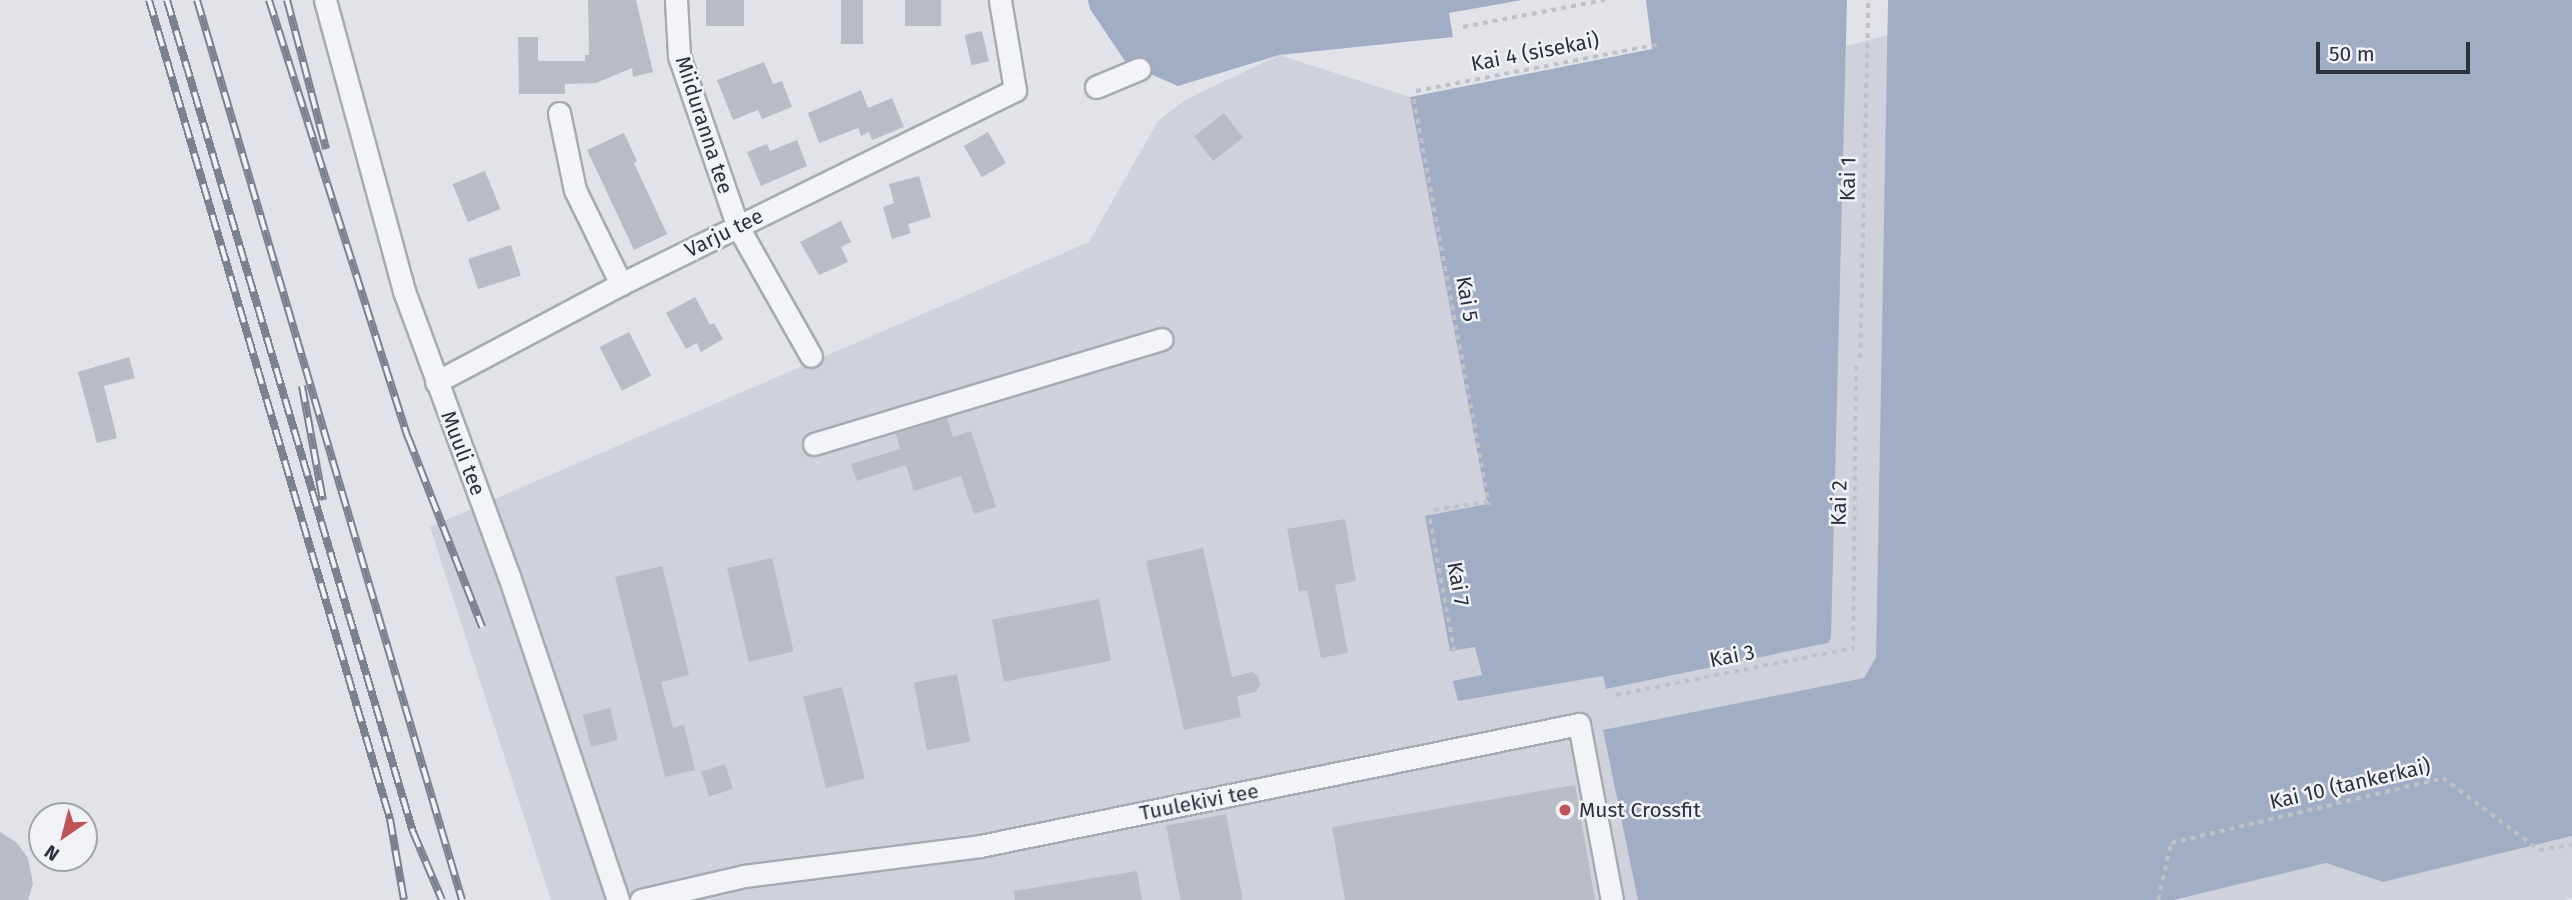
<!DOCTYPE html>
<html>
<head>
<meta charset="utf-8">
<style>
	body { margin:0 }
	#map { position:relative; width:2572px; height:900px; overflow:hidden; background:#e1e3e8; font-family:"Fira Sans",sans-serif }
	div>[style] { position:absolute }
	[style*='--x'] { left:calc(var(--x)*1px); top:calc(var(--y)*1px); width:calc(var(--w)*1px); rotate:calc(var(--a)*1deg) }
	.built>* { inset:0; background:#cfd2da }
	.water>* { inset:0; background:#a0adc5 }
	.building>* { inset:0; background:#b9bcc4; transform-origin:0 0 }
	.path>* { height:3.5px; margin-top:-1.75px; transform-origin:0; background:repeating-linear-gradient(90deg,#bfc1c7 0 5px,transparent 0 10px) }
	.roads { filter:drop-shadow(2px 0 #a7aab2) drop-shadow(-2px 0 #a7aab2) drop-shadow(0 2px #a7aab2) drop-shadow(0 -2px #a7aab2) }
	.minor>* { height:21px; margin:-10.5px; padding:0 10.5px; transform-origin:10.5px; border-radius:10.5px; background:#f3f4f7 }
	.rail>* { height:8px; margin-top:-4px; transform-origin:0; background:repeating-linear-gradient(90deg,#f0f2f6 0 16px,#7c8190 0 32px); box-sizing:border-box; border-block:2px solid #7c8190 }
	.dots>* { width:19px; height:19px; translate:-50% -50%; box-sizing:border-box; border:4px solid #f0f2f6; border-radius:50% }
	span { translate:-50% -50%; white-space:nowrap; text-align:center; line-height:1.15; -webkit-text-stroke:5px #f0f2f6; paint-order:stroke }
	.street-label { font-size:21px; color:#2b303e }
	.poi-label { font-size:21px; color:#2b303e }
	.left { translate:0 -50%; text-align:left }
	.north { position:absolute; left:28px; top:802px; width:70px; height:70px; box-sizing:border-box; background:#f0f2f6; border:2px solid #a1a4ac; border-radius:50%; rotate:215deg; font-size:19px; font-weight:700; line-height:28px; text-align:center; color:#2b303e }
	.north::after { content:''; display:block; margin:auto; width:24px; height:32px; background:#c05356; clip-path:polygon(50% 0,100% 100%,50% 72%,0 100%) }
	.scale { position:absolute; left:2316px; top:42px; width:154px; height:32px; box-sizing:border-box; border:4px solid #2b303e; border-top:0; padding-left:9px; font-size:21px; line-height:24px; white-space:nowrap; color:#2b303e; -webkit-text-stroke:5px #f0f2f6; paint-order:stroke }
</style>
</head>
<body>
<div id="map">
	<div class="built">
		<i style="clip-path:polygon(1888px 35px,1876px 657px,1864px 678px,1638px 900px,551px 900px,430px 527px,1089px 242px,1158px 121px,1185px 100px,1279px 55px,1410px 97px,1487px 505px,1450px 650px,1475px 647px,1482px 676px,1604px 676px,1607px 689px,1827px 643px,1846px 46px)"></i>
		<i style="clip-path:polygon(2572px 836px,2572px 898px,2564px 900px,2174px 900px,2326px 863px,2383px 882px)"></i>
	</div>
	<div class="water">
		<i style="clip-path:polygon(1088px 0,1522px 0,1449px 13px,1453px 37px,1279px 55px,1178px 86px,1127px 64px,1090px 9px)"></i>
		<i style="clip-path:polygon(1646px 0,1847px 0,1831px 638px,1828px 643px,1606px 689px,1603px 676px,1458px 701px,1453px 681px,1482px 675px,1475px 647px,1450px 651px,1425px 516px,1487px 504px,1410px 97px,1652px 49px)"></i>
		<i style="clip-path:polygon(1888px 0,2572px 0,2572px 836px,2383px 882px,2326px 863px,2174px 900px,1638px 900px,1603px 730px,1864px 678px,1876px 657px)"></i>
	</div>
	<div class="building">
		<i style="clip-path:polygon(588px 0,636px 0,653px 72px,633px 77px,632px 68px,596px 83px,565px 84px,565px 94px,519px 94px,518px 37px,538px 37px,538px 61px,585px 61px,585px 55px,589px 55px)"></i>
		<i style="left:706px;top:0;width:38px;height:26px"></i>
		<i style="left:841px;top:0;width:22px;height:44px"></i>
		<i style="left:905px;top:0;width:36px;height:26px"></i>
		<i style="left:982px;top:31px;width:31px;height:18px;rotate:77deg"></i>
		<i style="clip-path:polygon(764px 62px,773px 84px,782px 81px,792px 107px,762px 119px,758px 110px,733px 120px,717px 80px)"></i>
		<i style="clip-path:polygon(861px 90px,868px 108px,892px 98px,904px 127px,872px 140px,869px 132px,861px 136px,858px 128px,819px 143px,808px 113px)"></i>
		<i style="left:1224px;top:113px;width:31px;height:38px;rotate:52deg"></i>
		<i style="left:988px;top:132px;width:36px;height:28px;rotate:60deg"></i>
		<i style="clip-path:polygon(624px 133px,637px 161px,634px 163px,667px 234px,634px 250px,587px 150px)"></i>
		<i style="clip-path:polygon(797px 140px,807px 166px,761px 186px,747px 152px,767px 144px,770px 151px)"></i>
		<i style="left:485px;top:171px;width:41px;height:35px;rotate:68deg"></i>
		<i style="clip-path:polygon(919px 176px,931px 217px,908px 224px,911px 233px,892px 239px,883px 207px,894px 203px,889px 184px)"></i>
		<i style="clip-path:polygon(841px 221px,851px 242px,841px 247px,848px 262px,819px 275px,800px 242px)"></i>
		<i style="left:511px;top:245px;width:32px;height:45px;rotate:72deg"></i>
		<i style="clip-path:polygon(695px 297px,710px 325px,714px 323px,723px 339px,701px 352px,697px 343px,686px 349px,666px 313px)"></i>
		<i style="left:629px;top:332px;width:49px;height:33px;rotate:63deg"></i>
		<i style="clip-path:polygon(129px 357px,135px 378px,104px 386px,117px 438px,97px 443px,78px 372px)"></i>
		<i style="clip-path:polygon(947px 418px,953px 437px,971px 431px,996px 507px,974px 514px,961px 476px,914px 491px,906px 465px,857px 481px,851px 464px,900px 449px,896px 434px)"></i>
		<i style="clip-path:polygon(1345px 519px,1356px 581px,1335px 585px,1348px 653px,1321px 658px,1307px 590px,1299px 592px,1287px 529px)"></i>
		<i style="clip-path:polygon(1203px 548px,1232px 677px,1252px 672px,1258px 676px,1260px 685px,1256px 692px,1237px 696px,1241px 717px,1184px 730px,1146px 561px)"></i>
		<i style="left:772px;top:558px;width:96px;height:46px;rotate:77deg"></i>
		<i style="clip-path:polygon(662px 566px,689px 675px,661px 682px,673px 728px,684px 725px,695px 770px,665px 777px,615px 577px)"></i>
		<i style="left:1099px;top:599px;width:63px;height:109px;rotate:79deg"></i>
		<i style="left:957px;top:674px;width:69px;height:44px;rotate:79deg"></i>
		<i style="left:842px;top:687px;width:94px;height:40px;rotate:76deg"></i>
		<i style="left:610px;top:708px;width:33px;height:28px;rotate:76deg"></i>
		<i style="left:725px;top:764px;width:26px;height:25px;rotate:72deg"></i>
		<i style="clip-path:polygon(1575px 785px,1595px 900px,1345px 900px,1332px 827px)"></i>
		<i style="left:1226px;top:814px;width:87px;height:61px;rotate:79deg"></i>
		<i style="clip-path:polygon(0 832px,17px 843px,28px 858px,33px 884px,28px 900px,0 900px)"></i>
		<i style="clip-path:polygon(1137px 871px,1142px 900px,1015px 900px,1014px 891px)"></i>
	</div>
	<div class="path">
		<i style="--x:1463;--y:27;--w:145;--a:-10.8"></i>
		<i style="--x:1416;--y:91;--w:249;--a:-10.9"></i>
		<i style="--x:1414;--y:99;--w:413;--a:79.5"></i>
		<i style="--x:1860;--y:358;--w:358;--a:-88.7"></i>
		<i style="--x:1434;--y:510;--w:58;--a:-9"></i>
		<i style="--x:1430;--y:519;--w:137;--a:79.5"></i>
		<i style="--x:1853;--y:641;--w:275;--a:-89.4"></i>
		<i style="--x:1616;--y:695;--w:243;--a:-11.2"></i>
		<i style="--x:2158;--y:900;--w:58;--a:-77.2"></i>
		<i style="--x:2171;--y:843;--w:280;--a:-13.4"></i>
		<i style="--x:2443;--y:778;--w:120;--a:36.9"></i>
		<i style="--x:2539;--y:850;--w:33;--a:-9"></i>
	</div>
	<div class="roads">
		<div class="minor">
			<i style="--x:325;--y:0;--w:302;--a:74.8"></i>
			<i style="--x:404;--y:291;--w:304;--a:69.8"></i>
			<i style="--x:509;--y:576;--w:342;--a:71.4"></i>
			<i style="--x:676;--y:0;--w:56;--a:86.9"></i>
			<i style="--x:679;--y:56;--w:181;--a:71"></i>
			<i style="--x:738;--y:227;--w:148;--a:60.5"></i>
			<i style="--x:1096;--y:87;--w:47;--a:-22.7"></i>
			<i style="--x:559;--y:113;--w:79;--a:78.3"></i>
			<i style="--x:575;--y:190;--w:105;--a:63.9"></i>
			<i style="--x:436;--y:382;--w:209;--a:-27.9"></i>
			<i style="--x:621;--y:284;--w:439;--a:-26.2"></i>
			<i style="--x:1015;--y:90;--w:91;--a:-99.5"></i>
			<i style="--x:814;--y:444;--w:363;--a:-16.8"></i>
			<i style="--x:641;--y:900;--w:106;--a:-13.1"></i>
			<i style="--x:744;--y:876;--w:238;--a:-7.2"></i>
			<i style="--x:980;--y:846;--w:611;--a:-11.51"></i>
			<i style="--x:1579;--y:724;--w:179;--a:79.4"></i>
		</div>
	</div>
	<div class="rail">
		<i style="--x:149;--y:0;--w:854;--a:73.6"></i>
		<i style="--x:390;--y:819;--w:82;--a:80.2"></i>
		<i style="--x:167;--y:0;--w:868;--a:73.53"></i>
		<i style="--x:413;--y:832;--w:74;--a:66.9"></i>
		<i style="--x:197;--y:0;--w:938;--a:73.59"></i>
		<i style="--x:269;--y:0;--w:459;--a:72.4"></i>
		<i style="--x:408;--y:437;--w:204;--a:68.7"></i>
		<i style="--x:287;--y:0;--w:154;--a:75.3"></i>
		<i style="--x:302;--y:386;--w:116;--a:79.6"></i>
	</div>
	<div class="dots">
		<i style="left:1565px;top:810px;background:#c05356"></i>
	</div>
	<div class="street-label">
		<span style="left:1535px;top:52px;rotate:-11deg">Kai 4 (sisekai)</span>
		<span style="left:704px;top:125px;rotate:72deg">Miiduranna tee</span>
		<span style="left:1848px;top:179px;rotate:-89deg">Kai 1</span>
		<span style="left:724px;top:233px;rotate:-26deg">Varju tee</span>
		<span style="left:1467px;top:299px;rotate:80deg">Kai 5</span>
		<span style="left:463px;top:453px;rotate:69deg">Muuli tee</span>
		<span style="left:1839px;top:503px;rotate:-89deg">Kai 2</span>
		<span style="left:1458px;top:584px;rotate:80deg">Kai 7</span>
		<span style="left:1732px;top:656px;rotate:-11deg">Kai 3</span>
		<span style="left:2350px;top:784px;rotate:-13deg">Kai 10 (tankerkai)</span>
		<span style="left:1199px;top:802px;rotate:-11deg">Tuulekivi tee</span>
	</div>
	<div class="poi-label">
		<span class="left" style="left:1579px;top:810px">Must Crossfit</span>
	</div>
	<div class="north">N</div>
	<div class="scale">50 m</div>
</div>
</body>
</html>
